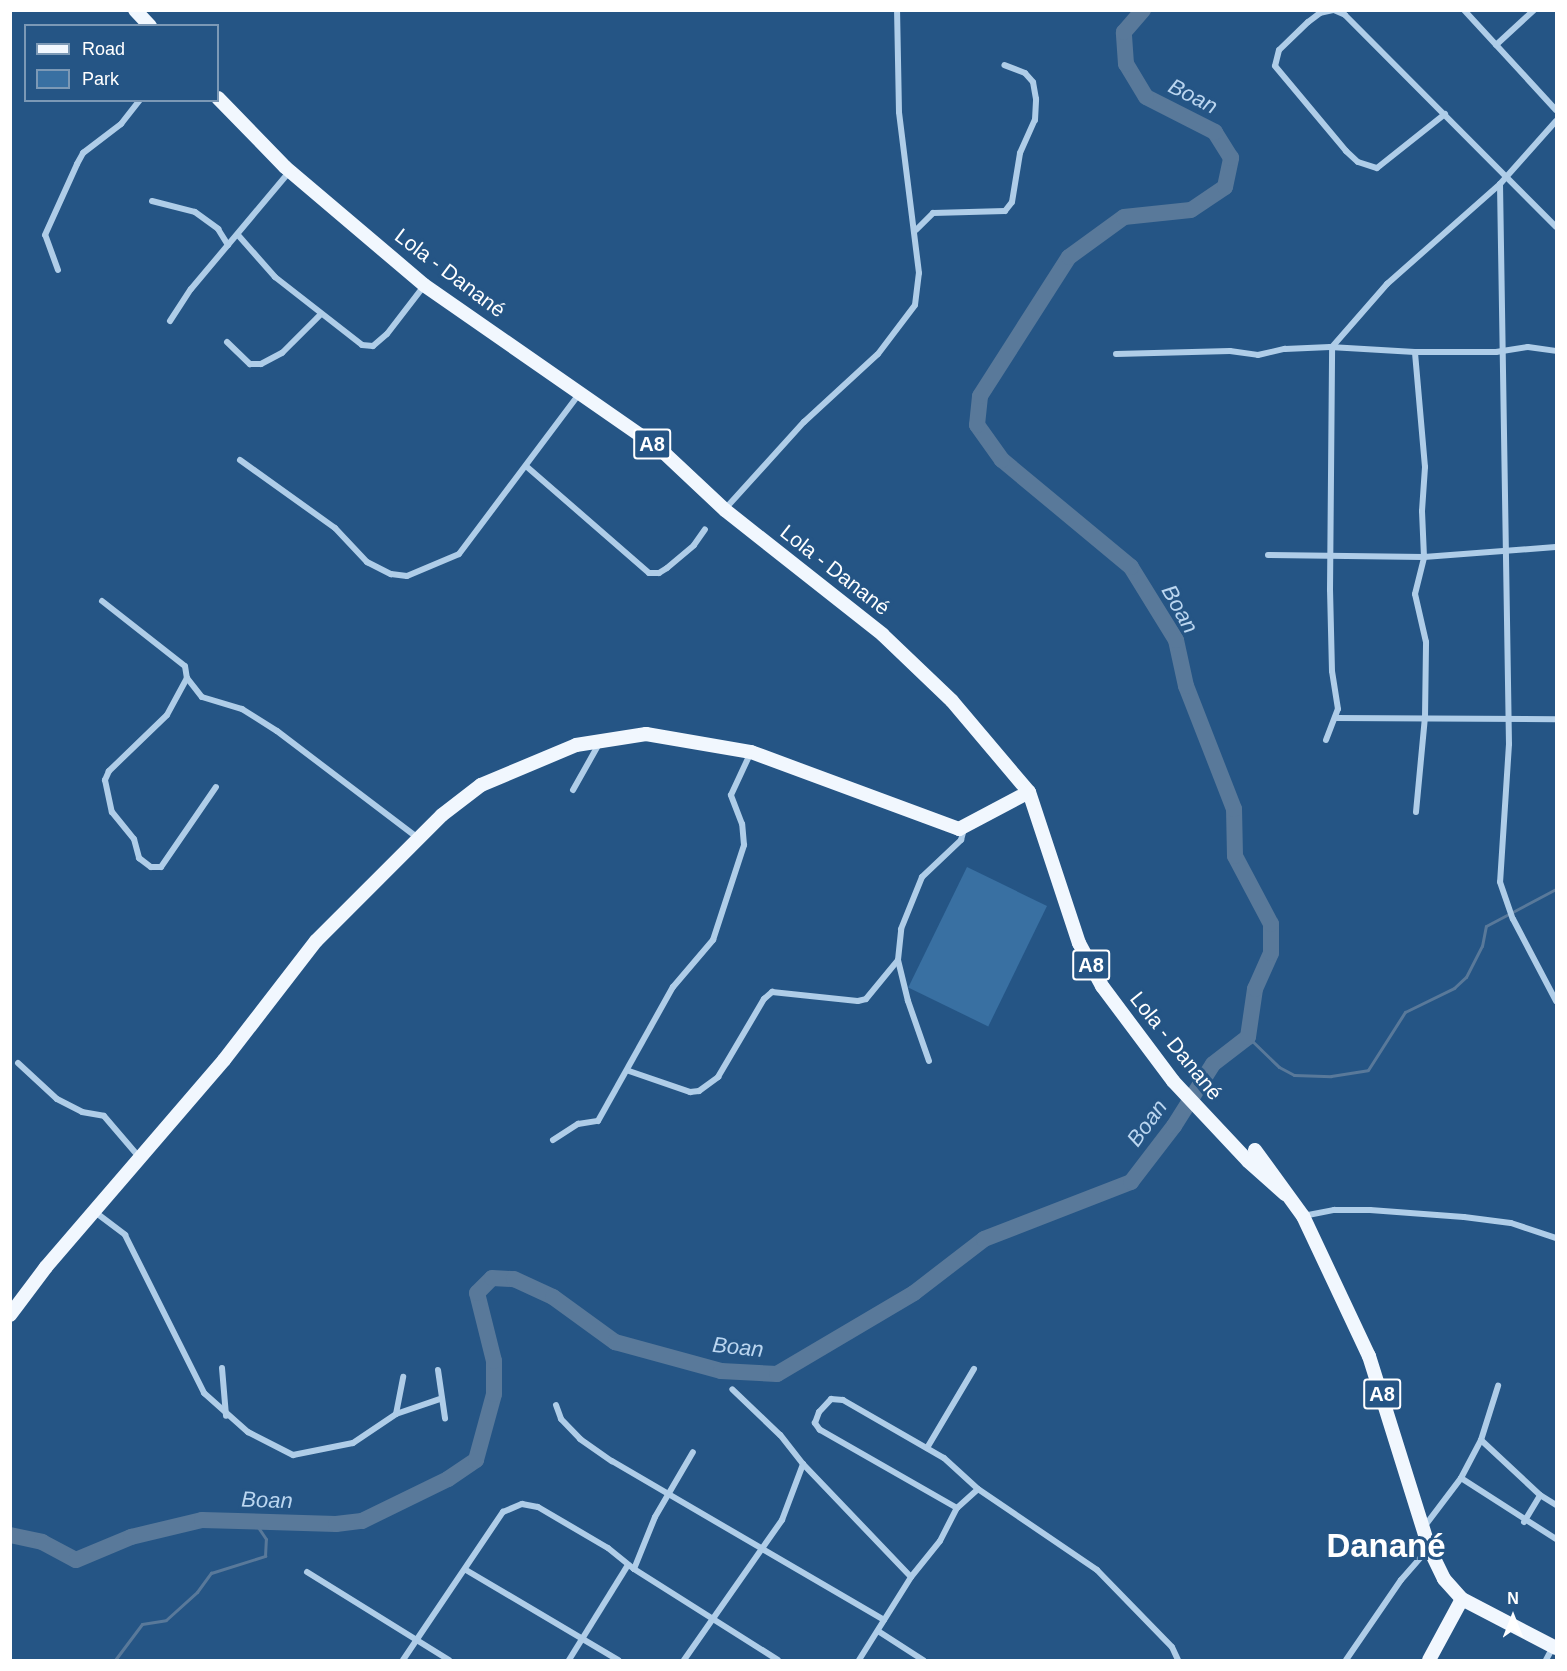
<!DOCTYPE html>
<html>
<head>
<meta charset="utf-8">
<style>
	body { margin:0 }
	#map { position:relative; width:1567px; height:1671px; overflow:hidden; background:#255585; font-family:Arial,sans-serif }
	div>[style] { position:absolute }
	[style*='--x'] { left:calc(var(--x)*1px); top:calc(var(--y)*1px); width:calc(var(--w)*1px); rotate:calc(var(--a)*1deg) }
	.green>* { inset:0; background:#3970a2; transform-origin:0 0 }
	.stream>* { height:3px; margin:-1.5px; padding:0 1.5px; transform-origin:1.5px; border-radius:1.5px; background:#59799a }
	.river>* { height:16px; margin:-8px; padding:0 8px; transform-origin:8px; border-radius:8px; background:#59799a }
	.minor>* { height:6px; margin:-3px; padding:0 3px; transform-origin:3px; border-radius:3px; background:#afcde8 }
	.primary>* { height:14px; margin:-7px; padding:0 7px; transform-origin:7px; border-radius:7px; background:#f1f7fe }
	span { translate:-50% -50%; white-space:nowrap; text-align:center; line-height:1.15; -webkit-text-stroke:6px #255585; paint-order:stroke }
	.shield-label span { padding:2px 4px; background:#255585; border:2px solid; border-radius:4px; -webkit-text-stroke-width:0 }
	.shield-label { font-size:20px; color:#fff; font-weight:700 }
	.street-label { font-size:21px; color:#fff }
	.water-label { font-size:22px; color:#bbd6f0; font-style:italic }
	.town-label { font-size:33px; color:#fff; font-weight:700 }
	.frame { position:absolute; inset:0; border:12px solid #fff; pointer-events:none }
	.legend { position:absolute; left:24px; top:24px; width:195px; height:78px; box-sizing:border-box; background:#255585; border:2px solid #7c99b6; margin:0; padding:8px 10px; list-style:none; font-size:18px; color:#fff }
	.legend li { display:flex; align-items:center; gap:12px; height:30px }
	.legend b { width:30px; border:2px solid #7c99b6 }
	.north { position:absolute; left:1483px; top:1587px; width:60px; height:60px; -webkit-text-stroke:4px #255585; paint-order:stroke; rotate:0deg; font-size:16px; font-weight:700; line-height:24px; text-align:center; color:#fff }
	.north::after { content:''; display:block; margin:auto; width:21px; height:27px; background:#fff; clip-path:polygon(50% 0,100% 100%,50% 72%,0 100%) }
</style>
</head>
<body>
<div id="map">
	<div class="green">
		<i style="left:967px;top:867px;width:89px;height:134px;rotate:26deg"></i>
	</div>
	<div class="stream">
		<i style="--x:1248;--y:1037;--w:43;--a:44.1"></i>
		<i style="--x:1279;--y:1067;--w:17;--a:28"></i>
		<i style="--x:1294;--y:1075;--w:37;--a:2"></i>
		<i style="--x:1331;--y:1076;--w:37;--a:-9"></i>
		<i style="--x:1368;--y:1070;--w:69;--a:-57.5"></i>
		<i style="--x:1405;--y:1012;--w:55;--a:-26.1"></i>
		<i style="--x:1454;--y:988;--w:16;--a:-43"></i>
		<i style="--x:1466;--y:977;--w:35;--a:-63"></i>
		<i style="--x:1482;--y:946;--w:20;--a:-79"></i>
		<i style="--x:1486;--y:926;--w:79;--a:-27.9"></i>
		<i style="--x:115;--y:1660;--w:45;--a:-53.1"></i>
		<i style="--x:142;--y:1624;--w:24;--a:-9"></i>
		<i style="--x:166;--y:1620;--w:42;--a:-42.1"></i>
		<i style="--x:197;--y:1592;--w:24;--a:-54"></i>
		<i style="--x:211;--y:1573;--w:57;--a:-17.5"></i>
		<i style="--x:265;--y:1556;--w:17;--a:-87"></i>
		<i style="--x:266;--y:1539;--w:22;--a:-124"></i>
	</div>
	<div class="river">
		<i style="--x:10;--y:1535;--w:33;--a:12"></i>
		<i style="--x:42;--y:1542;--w:38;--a:28"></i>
		<i style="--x:76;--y:1560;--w:60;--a:-22.7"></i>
		<i style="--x:131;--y:1537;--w:73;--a:-13.5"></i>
		<i style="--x:202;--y:1520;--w:134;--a:1.7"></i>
		<i style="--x:336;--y:1524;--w:26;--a:-7"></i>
		<i style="--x:362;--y:1521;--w:96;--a:-26"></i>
		<i style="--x:448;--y:1479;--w:34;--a:-34"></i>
		<i style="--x:476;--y:1460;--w:68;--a:-74.7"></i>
		<i style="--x:494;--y:1394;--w:33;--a:-90"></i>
		<i style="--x:494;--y:1361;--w:70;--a:-104"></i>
		<i style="--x:477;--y:1293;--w:21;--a:-45"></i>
		<i style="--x:492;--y:1278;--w:22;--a:3"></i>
		<i style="--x:514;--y:1279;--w:43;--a:24.8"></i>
		<i style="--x:553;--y:1297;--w:77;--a:36"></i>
		<i style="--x:615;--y:1342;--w:110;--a:15.3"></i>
		<i style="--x:721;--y:1371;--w:56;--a:3.1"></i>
		<i style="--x:777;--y:1374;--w:159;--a:-30.6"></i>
		<i style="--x:914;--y:1293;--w:88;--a:-37.6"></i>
		<i style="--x:984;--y:1239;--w:158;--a:-21.2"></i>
		<i style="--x:1131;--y:1182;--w:71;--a:-52.5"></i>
		<i style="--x:1174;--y:1126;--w:73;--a:-57.8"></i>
		<i style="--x:1213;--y:1064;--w:44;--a:-37.6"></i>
		<i style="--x:1248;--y:1037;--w:49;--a:-81.7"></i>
		<i style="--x:1255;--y:989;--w:39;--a:-66"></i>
		<i style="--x:1271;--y:953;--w:29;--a:-90"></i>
		<i style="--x:1271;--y:924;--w:77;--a:-117.9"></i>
		<i style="--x:1235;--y:856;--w:47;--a:-91.2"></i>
		<i style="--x:1234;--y:809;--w:132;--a:-111.3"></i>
		<i style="--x:1186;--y:686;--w:47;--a:-102.3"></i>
		<i style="--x:1176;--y:640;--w:86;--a:-121.7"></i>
		<i style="--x:1131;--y:567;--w:168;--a:-140.3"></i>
		<i style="--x:1002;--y:460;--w:43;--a:-125.5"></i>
		<i style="--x:977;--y:425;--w:29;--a:-84"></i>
		<i style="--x:980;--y:396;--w:165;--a:-57.4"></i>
		<i style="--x:1069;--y:257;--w:68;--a:-36"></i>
		<i style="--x:1124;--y:217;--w:67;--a:-6"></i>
		<i style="--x:1191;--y:210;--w:41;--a:-34.1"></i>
		<i style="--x:1225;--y:187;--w:30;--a:-78"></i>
		<i style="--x:1231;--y:158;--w:31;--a:-122"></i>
		<i style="--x:1215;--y:132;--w:77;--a:-153.1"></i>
		<i style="--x:1146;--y:97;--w:39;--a:-121"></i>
		<i style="--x:1126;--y:64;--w:32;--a:-94"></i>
		<i style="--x:1124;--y:32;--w:29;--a:-49"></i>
	</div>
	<div class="minor">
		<i style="--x:1333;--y:10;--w:13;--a:167"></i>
		<i style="--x:1320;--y:13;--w:15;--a:143"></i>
		<i style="--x:1308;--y:22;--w:40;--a:136"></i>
		<i style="--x:1279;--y:50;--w:16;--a:104"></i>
		<i style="--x:1275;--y:66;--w:111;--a:50.1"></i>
		<i style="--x:1346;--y:151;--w:16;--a:43"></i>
		<i style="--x:1358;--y:162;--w:20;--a:18"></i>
		<i style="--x:1377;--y:168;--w:87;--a:-38.5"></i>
		<i style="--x:1334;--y:10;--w:12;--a:24"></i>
		<i style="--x:1345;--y:15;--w:299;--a:45.1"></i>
		<i style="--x:1464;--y:10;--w:136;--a:47.4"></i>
		<i style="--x:1496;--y:45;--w:52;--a:-42.6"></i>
		<i style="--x:1500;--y:184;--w:560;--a:89.08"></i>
		<i style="--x:1509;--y:744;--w:138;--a:93.7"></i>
		<i style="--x:1500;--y:882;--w:39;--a:71"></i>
		<i style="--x:1513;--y:919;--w:93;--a:62.3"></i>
		<i style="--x:152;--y:201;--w:44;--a:14.3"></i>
		<i style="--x:195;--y:212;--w:29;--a:36"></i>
		<i style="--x:218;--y:229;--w:19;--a:58"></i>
		<i style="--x:916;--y:230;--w:24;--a:-45"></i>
		<i style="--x:933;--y:213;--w:72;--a:-1.6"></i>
		<i style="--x:1005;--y:211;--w:11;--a:-52"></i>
		<i style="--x:1012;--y:202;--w:50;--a:-80.7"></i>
		<i style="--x:1020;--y:153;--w:36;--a:-66"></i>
		<i style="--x:1035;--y:120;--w:21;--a:-87"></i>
		<i style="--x:1036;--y:99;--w:17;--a:-100"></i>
		<i style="--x:1033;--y:82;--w:12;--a:-132"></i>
		<i style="--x:1025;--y:73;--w:22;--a:-159"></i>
		<i style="--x:238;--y:235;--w:56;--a:48.6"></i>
		<i style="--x:275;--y:277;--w:110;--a:38"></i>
		<i style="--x:362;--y:345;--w:11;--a:5"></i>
		<i style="--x:373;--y:346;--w:18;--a:-41"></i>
		<i style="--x:387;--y:334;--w:61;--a:-52.4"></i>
		<i style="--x:58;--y:270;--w:37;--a:-110"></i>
		<i style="--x:45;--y:235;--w:78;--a:-65.7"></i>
		<i style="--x:77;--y:164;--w:13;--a:-61"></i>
		<i style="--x:83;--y:153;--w:48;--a:-37.3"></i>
		<i style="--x:121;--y:124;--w:31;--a:-52"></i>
		<i style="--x:170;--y:321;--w:38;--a:-57"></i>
		<i style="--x:191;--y:289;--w:154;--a:-50"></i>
		<i style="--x:227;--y:342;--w:32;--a:44"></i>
		<i style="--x:250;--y:364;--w:11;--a:0"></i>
		<i style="--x:261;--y:364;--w:24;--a:-28"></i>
		<i style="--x:282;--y:353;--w:55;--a:-45"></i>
		<i style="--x:1116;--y:354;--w:114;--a:-1.5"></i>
		<i style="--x:1230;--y:351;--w:28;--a:8"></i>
		<i style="--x:1258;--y:355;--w:28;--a:-13"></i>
		<i style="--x:1285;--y:349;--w:45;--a:-2.5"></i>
		<i style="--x:1330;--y:347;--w:85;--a:3.4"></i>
		<i style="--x:240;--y:460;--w:117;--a:35.6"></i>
		<i style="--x:335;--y:528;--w:47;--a:46.7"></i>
		<i style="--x:367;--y:562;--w:27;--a:27"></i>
		<i style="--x:391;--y:574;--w:16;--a:7"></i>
		<i style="--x:407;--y:576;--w:56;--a:-22.9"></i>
		<i style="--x:459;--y:554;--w:200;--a:-53.1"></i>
		<i style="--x:526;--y:466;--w:163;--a:41"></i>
		<i style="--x:649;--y:573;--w:10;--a:0"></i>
		<i style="--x:659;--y:573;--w:9;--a:-32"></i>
		<i style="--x:667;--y:568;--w:35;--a:-40"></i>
		<i style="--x:694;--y:545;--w:19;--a:-55"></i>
		<i style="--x:725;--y:509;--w:118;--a:-47.8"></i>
		<i style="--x:804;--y:422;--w:100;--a:-42.6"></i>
		<i style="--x:878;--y:354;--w:61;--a:-52.9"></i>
		<i style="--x:915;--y:305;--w:32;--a:-83"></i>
		<i style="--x:919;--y:273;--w:162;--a:-97.1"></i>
		<i style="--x:899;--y:112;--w:102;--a:-91.1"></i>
		<i style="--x:1268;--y:555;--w:156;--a:0.7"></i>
		<i style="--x:1424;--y:557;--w:132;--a:-4.3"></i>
		<i style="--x:102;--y:601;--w:105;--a:38.1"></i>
		<i style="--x:185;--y:666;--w:12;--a:81"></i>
		<i style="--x:187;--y:678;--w:24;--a:52"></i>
		<i style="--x:202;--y:697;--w:42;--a:16.7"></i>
		<i style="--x:242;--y:709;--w:41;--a:32.2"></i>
		<i style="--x:277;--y:731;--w:177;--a:37.2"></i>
		<i style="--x:187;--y:678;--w:42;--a:118.4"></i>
		<i style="--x:167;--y:715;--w:81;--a:136"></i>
		<i style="--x:109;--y:771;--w:10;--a:114"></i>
		<i style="--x:105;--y:780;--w:33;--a:78"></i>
		<i style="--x:112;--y:812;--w:35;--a:51"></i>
		<i style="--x:134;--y:839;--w:20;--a:75"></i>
		<i style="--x:139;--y:858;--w:15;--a:37"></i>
		<i style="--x:151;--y:867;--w:10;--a:0"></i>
		<i style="--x:161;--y:867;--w:97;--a:-55.5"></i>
		<i style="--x:1335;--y:718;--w:221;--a:0.3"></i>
		<i style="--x:1326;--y:740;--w:33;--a:-69"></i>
		<i style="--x:1338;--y:709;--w:38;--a:-99"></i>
		<i style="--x:1332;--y:671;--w:81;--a:-91.4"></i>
		<i style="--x:1330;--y:590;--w:243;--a:-89.5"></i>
		<i style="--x:1332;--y:347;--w:84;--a:-48.9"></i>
		<i style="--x:1387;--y:284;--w:151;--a:-41.5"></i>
		<i style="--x:1500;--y:184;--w:84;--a:-48.4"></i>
		<i style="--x:573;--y:790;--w:55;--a:-60.6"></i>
		<i style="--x:1416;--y:812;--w:95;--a:-84.6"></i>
		<i style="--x:1425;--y:717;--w:75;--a:-89.2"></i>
		<i style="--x:1426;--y:642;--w:49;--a:-102.9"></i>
		<i style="--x:1415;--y:594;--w:38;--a:-76"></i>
		<i style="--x:1424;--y:557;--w:46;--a:-92.5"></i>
		<i style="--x:1422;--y:511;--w:44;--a:-86.1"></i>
		<i style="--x:1425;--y:467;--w:115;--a:-95"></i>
		<i style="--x:1415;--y:352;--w:81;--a:0"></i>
		<i style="--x:1496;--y:352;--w:32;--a:-9"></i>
		<i style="--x:1528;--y:347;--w:28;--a:8"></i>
		<i style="--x:929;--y:1061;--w:64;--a:-109.3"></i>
		<i style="--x:908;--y:1001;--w:42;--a:-103.7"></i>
		<i style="--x:898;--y:960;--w:31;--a:-84"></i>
		<i style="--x:901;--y:929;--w:56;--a:-68"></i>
		<i style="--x:922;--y:877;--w:54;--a:-43.5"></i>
		<i style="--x:961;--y:840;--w:11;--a:-75"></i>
		<i style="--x:18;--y:1063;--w:53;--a:42.7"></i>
		<i style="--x:57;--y:1099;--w:28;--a:27"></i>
		<i style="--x:82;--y:1112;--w:22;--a:10"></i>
		<i style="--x:104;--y:1116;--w:54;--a:49.5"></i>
		<i style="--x:629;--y:1071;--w:65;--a:19"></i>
		<i style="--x:690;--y:1092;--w:9;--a:-6"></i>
		<i style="--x:699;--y:1091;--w:24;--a:-36"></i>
		<i style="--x:718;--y:1077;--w:91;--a:-59.5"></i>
		<i style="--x:764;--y:999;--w:11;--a:-41"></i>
		<i style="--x:772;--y:992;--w:86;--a:6"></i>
		<i style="--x:858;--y:1001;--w:8;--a:-14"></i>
		<i style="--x:866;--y:999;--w:50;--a:-50.6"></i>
		<i style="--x:553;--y:1140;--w:30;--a:-33"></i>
		<i style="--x:578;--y:1124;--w:20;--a:-9"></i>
		<i style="--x:598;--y:1121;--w:154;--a:-60.8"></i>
		<i style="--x:673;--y:987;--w:62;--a:-49.6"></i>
		<i style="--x:713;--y:940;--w:100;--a:-71.9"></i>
		<i style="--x:744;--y:845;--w:21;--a:-95"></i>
		<i style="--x:742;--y:824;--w:31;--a:-111"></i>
		<i style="--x:731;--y:795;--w:47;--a:-65.1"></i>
		<i style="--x:95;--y:1212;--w:38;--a:37"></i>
		<i style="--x:125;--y:1235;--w:177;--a:63.4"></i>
		<i style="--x:204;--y:1393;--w:59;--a:41.6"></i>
		<i style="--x:248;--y:1432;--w:51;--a:27.1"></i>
		<i style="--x:293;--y:1455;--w:61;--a:-11.3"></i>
		<i style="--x:353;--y:1443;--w:52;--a:-34"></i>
		<i style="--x:396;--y:1414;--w:38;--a:-79"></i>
		<i style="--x:1303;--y:1216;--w:32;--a:-11"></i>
		<i style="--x:1334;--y:1210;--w:36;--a:0"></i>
		<i style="--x:1370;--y:1210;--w:94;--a:4.3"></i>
		<i style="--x:1464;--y:1217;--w:47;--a:7.3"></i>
		<i style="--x:1511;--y:1223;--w:47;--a:18.4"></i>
		<i style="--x:222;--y:1368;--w:48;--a:85.2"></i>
		<i style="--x:438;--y:1370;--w:49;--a:81.7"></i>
		<i style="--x:556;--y:1405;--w:15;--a:70"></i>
		<i style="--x:561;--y:1419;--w:28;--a:46"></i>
		<i style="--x:580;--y:1439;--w:39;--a:35"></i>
		<i style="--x:612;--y:1461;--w:315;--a:30.3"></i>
		<i style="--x:396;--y:1414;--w:46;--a:-18.8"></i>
		<i style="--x:1481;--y:1440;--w:81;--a:43"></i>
		<i style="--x:927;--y:1448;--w:92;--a:-59.3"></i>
		<i style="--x:803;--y:1464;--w:156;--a:46.3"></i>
		<i style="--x:1461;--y:1478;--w:43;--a:-62.2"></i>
		<i style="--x:1481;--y:1440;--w:57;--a:-72.5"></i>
		<i style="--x:957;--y:1508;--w:158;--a:-150.3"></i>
		<i style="--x:820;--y:1430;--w:9;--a:-126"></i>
		<i style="--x:815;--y:1423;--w:12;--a:-70"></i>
		<i style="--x:819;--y:1412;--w:18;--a:-47"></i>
		<i style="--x:831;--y:1399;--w:12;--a:5"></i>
		<i style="--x:843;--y:1400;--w:116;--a:29.9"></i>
		<i style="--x:944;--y:1458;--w:46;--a:42.4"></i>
		<i style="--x:1524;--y:1522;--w:31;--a:-59"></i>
		<i style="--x:1540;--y:1495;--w:19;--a:32"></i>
		<i style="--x:1424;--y:1527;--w:61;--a:-52.9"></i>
		<i style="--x:1461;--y:1478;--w:113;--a:32.7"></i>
		<i style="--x:634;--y:1569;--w:56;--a:-68"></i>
		<i style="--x:655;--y:1517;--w:75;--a:-59.7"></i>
		<i style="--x:466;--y:1570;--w:177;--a:30.6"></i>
		<i style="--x:307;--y:1572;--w:167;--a:31.8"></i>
		<i style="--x:878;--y:1631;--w:54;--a:32.8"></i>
		<i style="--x:403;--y:1660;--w:179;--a:-56"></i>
		<i style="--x:503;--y:1512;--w:21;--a:-23"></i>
		<i style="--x:522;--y:1504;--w:16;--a:11"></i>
		<i style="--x:538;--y:1507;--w:81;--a:30.4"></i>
		<i style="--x:608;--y:1548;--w:33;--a:39"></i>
		<i style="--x:634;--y:1569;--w:170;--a:32.3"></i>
		<i style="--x:569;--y:1660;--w:112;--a:-58.2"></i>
		<i style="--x:684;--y:1660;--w:171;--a:-55"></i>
		<i style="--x:782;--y:1520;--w:60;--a:-69.4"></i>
		<i style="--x:803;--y:1464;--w:37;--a:-128"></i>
		<i style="--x:780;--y:1435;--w:66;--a:-136.2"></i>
		<i style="--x:859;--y:1660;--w:98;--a:-57.9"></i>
		<i style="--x:911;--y:1577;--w:46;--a:-51.1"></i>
		<i style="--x:940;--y:1541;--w:37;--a:-63"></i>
		<i style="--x:957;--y:1508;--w:28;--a:-42"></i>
		<i style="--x:978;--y:1489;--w:144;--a:34.2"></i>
		<i style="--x:1097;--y:1570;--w:107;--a:45.8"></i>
		<i style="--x:1172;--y:1647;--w:14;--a:65"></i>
		<i style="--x:1346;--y:1660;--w:97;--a:-55.5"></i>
		<i style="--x:1401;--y:1580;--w:43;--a:-48.8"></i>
		<i style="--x:1546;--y:1660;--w:15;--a:-62"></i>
	</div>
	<div class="primary">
		<i style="--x:135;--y:10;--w:22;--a:47"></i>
		<i style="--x:218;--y:98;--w:96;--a:45.8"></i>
		<i style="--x:285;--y:167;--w:182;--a:40.3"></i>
		<i style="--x:424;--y:285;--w:287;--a:34.8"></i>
		<i style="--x:660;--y:449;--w:89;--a:43.2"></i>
		<i style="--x:725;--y:510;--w:201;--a:38.3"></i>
		<i style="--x:883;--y:635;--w:95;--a:43.7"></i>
		<i style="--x:952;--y:701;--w:119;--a:49.8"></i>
		<i style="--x:1029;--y:792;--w:159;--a:71.7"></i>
		<i style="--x:1079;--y:943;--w:49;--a:61.9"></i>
		<i style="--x:1102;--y:986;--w:119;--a:53.2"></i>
		<i style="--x:1173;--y:1081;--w:110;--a:46.8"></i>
		<i style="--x:1248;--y:1161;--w:50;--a:41.7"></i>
		<i style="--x:1255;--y:1150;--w:82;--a:54"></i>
		<i style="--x:1303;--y:1216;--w:155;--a:64.8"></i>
		<i style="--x:1369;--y:1356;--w:201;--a:72.6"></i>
		<i style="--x:1429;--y:1548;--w:34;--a:64"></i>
		<i style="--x:1444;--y:1579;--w:27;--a:48"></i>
		<i style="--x:1462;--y:1599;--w:106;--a:27.5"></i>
		<i style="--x:10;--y:1315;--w:60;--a:-53.1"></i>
		<i style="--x:46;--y:1267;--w:273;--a:-49.3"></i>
		<i style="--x:224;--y:1060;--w:150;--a:-52.3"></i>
		<i style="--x:316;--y:941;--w:178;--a:-45"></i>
		<i style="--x:442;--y:815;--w:49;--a:-37.6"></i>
		<i style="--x:481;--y:785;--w:103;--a:-22.8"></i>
		<i style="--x:576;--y:745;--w:71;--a:-8.9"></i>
		<i style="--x:646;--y:734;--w:107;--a:9.7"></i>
		<i style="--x:751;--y:752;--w:222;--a:20.3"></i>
		<i style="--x:959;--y:829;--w:79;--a:-27.9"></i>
		<i style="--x:1429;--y:1660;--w:69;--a:-61.6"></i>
	</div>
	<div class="shield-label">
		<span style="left:652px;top:444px">A8</span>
		<span style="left:1091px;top:965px">A8</span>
		<span style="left:1382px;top:1394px">A8</span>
	</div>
	<div class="street-label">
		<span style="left:450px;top:273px;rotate:37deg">Lola - Danané</span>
		<span style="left:835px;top:570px;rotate:38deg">Lola - Danané</span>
		<span style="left:1176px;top:1046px;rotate:51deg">Lola - Danané</span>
	</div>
	<div class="water-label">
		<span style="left:1193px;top:96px;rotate:27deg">Boan</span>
		<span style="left:1180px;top:609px;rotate:61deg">Boan</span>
		<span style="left:1147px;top:1123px;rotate:-54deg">Boan</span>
		<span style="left:738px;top:1347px;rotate:6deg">Boan</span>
		<span style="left:267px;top:1500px;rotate:2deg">Boan</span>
	</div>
	<div class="town-label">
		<span style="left:1386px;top:1546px">Danané</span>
	</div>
	<div class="frame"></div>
	<ul class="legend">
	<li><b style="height:8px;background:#f1f7fe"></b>Road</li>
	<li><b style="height:16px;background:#3970a2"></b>Park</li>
	</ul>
	<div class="north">N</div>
</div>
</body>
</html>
